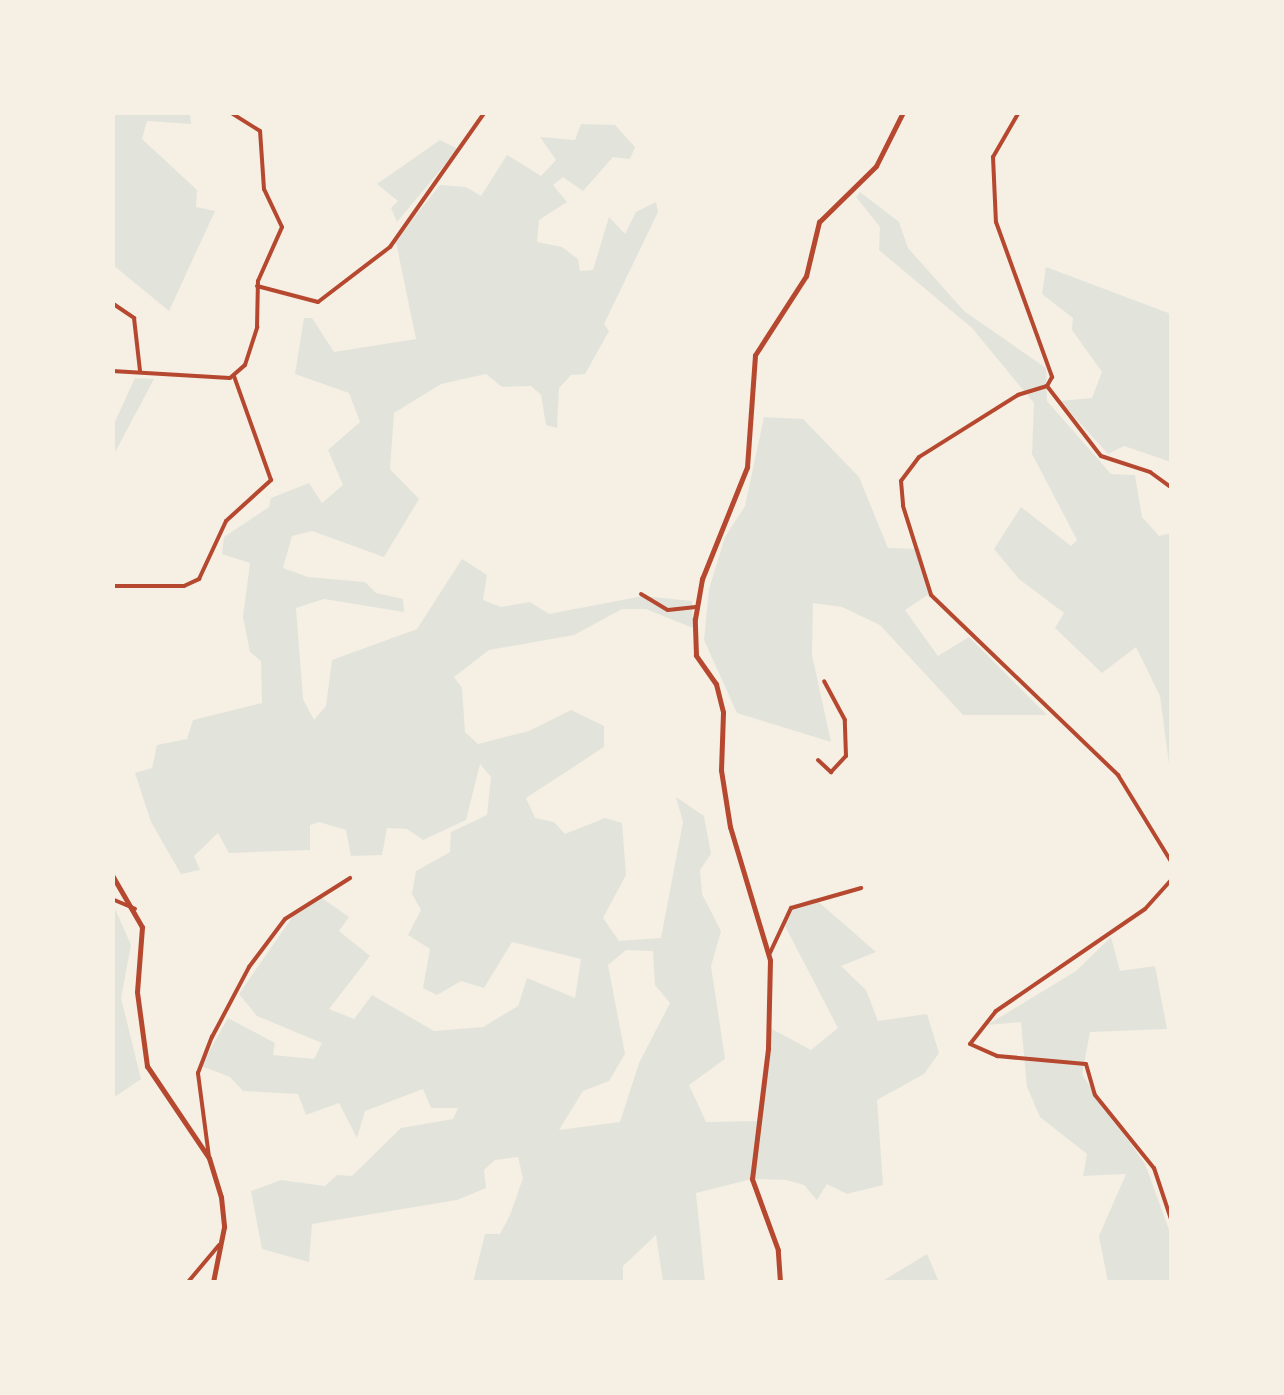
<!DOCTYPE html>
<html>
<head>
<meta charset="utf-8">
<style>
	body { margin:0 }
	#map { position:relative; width:1284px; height:1395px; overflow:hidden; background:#f6efe4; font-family:Mulish,sans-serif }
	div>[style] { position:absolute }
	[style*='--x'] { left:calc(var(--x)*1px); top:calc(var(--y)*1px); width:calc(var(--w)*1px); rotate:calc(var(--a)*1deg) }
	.green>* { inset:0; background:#e2e4dc }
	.minor>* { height:4px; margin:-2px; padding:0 2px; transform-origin:2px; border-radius:2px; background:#b5482f }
	.tertiary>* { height:5px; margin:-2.5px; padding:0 2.5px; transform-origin:2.5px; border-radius:2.5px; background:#b5482f }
	.secondary>* { height:5px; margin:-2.5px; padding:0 2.5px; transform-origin:2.5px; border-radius:2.5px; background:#b5482f }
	span { translate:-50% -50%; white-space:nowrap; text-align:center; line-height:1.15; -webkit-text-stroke:10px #f6efe4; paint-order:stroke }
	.frame { position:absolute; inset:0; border:115px solid #f6efe4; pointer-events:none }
</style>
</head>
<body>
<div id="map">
	<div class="green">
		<i style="clip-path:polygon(112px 113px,190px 113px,191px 124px,147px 121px,142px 139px,197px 190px,196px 207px,215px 211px,169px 311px,113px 265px)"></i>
		<i style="clip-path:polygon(evenodd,581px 124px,615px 125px,635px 147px,630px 159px,613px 157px,583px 191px,563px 177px,553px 185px,567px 202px,539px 220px,537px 242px,562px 247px,578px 259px,580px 271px,593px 270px,609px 217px,625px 234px,636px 212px,656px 202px,658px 212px,604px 324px,609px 331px,585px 374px,571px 375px,559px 388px,557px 428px,546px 425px,541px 395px,531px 386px,502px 387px,486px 374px,441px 384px,394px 413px,390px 469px,419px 499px,384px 557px,312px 531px,292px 536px,283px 568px,308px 577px,365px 582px,376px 593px,403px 599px,404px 612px,324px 599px,296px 608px,303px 699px,314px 720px,326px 706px,332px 660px,417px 629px,462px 559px,487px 575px,483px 600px,501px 607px,530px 602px,549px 614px,643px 596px,692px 601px,693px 628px,646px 609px,622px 609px,574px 635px,489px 650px,454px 677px,462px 688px,465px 732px,478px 744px,529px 731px,571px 710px,604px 726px,604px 747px,526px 798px,535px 818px,554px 822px,565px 834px,605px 818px,622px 823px,626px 875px,603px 918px,619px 941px,661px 938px,683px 822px,676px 797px,704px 816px,711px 854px,700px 870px,702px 894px,721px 931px,711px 966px,725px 1059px,689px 1085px,706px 1122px,758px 1121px,770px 1028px,811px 1050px,838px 1028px,784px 924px,791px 908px,814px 898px,876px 952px,841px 966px,866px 990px,878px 1021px,927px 1014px,939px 1053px,924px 1074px,877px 1100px,883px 1185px,847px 1194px,827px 1184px,817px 1200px,804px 1185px,786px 1180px,752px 1179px,696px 1193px,705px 1282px,663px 1282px,656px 1235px,623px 1266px,623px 1282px,473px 1282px,485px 1234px,500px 1234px,510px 1215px,523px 1178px,518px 1157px,495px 1160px,484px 1170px,486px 1188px,457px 1200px,312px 1224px,309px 1262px,262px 1249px,251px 1191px,281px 1180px,325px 1186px,337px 1175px,352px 1176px,401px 1128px,453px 1119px,458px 1108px,431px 1108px,423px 1089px,365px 1111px,357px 1138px,339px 1103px,306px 1115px,298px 1094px,243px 1091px,230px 1077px,201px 1066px,228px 1018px,275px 1043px,273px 1055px,314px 1059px,322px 1043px,257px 1016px,239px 994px,293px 916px,319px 896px,349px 917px,339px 931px,370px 956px,329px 1009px,354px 1019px,372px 995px,434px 1031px,483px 1027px,518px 1006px,527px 978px,575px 998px,581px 959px,512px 942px,484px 988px,461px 981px,437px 995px,423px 988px,430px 949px,408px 935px,421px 910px,412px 894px,416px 871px,450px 852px,451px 832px,487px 815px,491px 777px,480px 764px,466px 820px,423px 840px,407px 829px,387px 828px,382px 855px,351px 856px,346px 830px,319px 822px,310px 825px,310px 850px,229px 853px,218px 833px,194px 856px,200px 870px,181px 874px,151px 822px,135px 773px,152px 768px,157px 745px,187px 739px,193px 720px,262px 703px,261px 661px,250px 652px,243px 617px,250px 563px,222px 554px,224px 537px,269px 507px,271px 498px,309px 483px,322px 503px,343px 485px,328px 450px,360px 422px,349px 393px,295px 374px,304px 318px,312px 318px,334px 352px,416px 339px,396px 242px,423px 206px,440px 185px,466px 187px,481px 196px,507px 155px,541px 176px,556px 160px,540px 137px,575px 140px,581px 124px,626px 950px,653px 951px,655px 985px,670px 1003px,639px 1063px,620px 1122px,559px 1130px,583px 1091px,609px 1081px,625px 1054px,608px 965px,626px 950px)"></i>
		<i style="clip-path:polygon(440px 140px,458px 149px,397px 222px,391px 208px,398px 201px,377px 184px)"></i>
		<i style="clip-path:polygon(860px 192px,899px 222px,908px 248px,964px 311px,1046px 368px,1047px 401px,1111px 474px,1135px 475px,1142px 517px,1159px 536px,1171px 533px,1171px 779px,1160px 696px,1136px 647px,1102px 673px,1055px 628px,1064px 613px,1019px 579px,994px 549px,1021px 507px,1071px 546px,1077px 540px,1032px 454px,1034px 403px,972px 328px,879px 250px,880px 227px,856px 197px)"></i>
		<i style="clip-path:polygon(1046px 267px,1171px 314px,1171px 462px,1124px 446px,1108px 454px,1060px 401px,1092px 398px,1102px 372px,1072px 330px,1073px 318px,1042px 294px)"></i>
		<i style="clip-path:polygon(135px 378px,154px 379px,113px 456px,113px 426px)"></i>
		<i style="clip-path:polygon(764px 417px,803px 419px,859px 477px,888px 548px,920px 549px,929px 594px,905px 610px,938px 656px,969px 637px,1047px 715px,963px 715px,880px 625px,842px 607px,813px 603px,812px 655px,831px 742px,737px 713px,704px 640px,709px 589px,725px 537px,745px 506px)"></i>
		<i style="clip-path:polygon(112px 902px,131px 945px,121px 998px,141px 1079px,113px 1098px)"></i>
		<i style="clip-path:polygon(1111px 937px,1120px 971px,1155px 966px,1167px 1029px,1090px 1032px,1082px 1075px,1145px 1164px,1171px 1235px,1171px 1282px,1108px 1282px,1099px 1236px,1126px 1174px,1083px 1176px,1087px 1154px,1040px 1117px,1027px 1087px,1021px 1022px,987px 1025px,1076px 971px)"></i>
		<i style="clip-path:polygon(927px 1254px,939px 1282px,881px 1282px)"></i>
	</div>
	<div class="minor">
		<i style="--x:1019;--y:112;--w:52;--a:120"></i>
		<i style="--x:993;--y:157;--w:65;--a:87.4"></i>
		<i style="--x:996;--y:222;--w:165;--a:70.1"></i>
		<i style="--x:1052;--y:377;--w:10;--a:119"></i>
		<i style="--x:1047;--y:386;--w:30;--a:163"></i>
		<i style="--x:1018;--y:395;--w:117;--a:147.9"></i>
		<i style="--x:919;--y:457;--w:30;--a:127"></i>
		<i style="--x:901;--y:481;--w:25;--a:85"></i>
		<i style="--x:903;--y:506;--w:93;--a:72.5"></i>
		<i style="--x:931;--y:595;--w:260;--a:43.9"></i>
		<i style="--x:1118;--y:775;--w:103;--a:58.5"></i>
		<i style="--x:257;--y:286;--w:63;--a:14.7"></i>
		<i style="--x:318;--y:302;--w:91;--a:-37.4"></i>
		<i style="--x:390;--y:247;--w:165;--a:-54.9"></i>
		<i style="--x:112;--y:303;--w:27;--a:34"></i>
		<i style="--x:134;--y:318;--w:53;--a:83.5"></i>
		<i style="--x:112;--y:371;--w:118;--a:3.4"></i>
		<i style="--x:230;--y:378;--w:20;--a:-41"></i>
		<i style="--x:245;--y:365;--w:40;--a:-72"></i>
		<i style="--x:257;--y:327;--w:46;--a:-88.8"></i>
		<i style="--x:258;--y:281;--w:59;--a:-66"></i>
		<i style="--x:282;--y:227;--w:42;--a:-115.3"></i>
		<i style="--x:264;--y:189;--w:58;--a:-93.9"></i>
		<i style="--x:260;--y:131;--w:36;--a:-148"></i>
		<i style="--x:1047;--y:386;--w:88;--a:52.4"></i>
		<i style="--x:1101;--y:456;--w:52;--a:18.1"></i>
		<i style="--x:1150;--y:472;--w:27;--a:36"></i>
		<i style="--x:112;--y:586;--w:72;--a:0"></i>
		<i style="--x:184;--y:586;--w:17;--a:-25"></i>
		<i style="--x:199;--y:579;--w:64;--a:-65"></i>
		<i style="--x:226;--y:521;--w:61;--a:-42.3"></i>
		<i style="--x:271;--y:480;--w:110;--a:-109.6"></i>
		<i style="--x:641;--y:594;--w:31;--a:31"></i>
		<i style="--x:668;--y:610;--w:28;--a:-6"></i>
		<i style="--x:818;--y:760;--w:18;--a:43"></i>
		<i style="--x:831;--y:772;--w:22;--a:-47"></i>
		<i style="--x:846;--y:756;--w:36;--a:-92"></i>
		<i style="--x:845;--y:720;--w:44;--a:-118.3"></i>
		<i style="--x:1172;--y:879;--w:40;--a:132"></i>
		<i style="--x:1145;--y:909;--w:181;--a:145.6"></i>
		<i style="--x:996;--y:1011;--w:42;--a:128.2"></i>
		<i style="--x:970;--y:1044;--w:30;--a:24"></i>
		<i style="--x:997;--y:1056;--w:89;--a:5.1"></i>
		<i style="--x:1086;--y:1064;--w:32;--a:74"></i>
		<i style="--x:1095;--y:1095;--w:94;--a:51.1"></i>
		<i style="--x:1154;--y:1168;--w:57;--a:71.6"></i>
		<i style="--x:112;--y:899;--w:25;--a:23"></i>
		<i style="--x:769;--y:955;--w:52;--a:-64.9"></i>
		<i style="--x:791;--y:908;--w:73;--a:-15.9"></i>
		<i style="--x:209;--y:1157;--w:85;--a:-97.5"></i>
		<i style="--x:198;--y:1073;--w:39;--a:-69"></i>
		<i style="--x:212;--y:1037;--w:79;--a:-62.1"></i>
		<i style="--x:249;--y:967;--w:60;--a:-53.1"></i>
		<i style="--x:285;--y:919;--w:77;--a:-32.2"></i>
		<i style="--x:188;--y:1282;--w:48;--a:-50"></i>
	</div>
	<div class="tertiary">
		<i style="--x:780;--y:1282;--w:32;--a:-94"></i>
		<i style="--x:778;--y:1250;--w:76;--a:-110.1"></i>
		<i style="--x:752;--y:1179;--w:132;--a:-83"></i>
		<i style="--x:768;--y:1048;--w:88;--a:-88.7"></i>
		<i style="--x:770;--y:960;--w:139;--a:-106.7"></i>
		<i style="--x:730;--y:827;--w:58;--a:-99"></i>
		<i style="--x:721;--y:770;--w:58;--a:-88"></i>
		<i style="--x:723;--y:712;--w:29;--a:-104"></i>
		<i style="--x:716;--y:684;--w:35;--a:-125"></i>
		<i style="--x:696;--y:655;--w:36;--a:-92"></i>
		<i style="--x:695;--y:619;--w:41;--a:-80.1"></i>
		<i style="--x:702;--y:579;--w:121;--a:-68.1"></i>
		<i style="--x:747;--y:467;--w:112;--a:-85.9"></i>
		<i style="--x:755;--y:355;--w:94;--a:-57.2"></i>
		<i style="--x:806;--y:276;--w:56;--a:-76.5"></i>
		<i style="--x:819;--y:222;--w:80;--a:-44.5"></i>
		<i style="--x:876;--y:166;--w:60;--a:-63.4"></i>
	</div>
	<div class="secondary">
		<i style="--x:112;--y:875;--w:60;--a:60"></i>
		<i style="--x:142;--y:927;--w:65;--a:94.4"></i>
		<i style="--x:137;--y:992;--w:75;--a:82.3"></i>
		<i style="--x:147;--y:1066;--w:111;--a:56"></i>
		<i style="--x:209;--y:1158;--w:41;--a:72.9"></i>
		<i style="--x:221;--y:1197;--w:30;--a:84"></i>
		<i style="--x:224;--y:1227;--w:56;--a:101.3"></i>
	</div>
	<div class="frame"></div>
</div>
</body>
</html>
